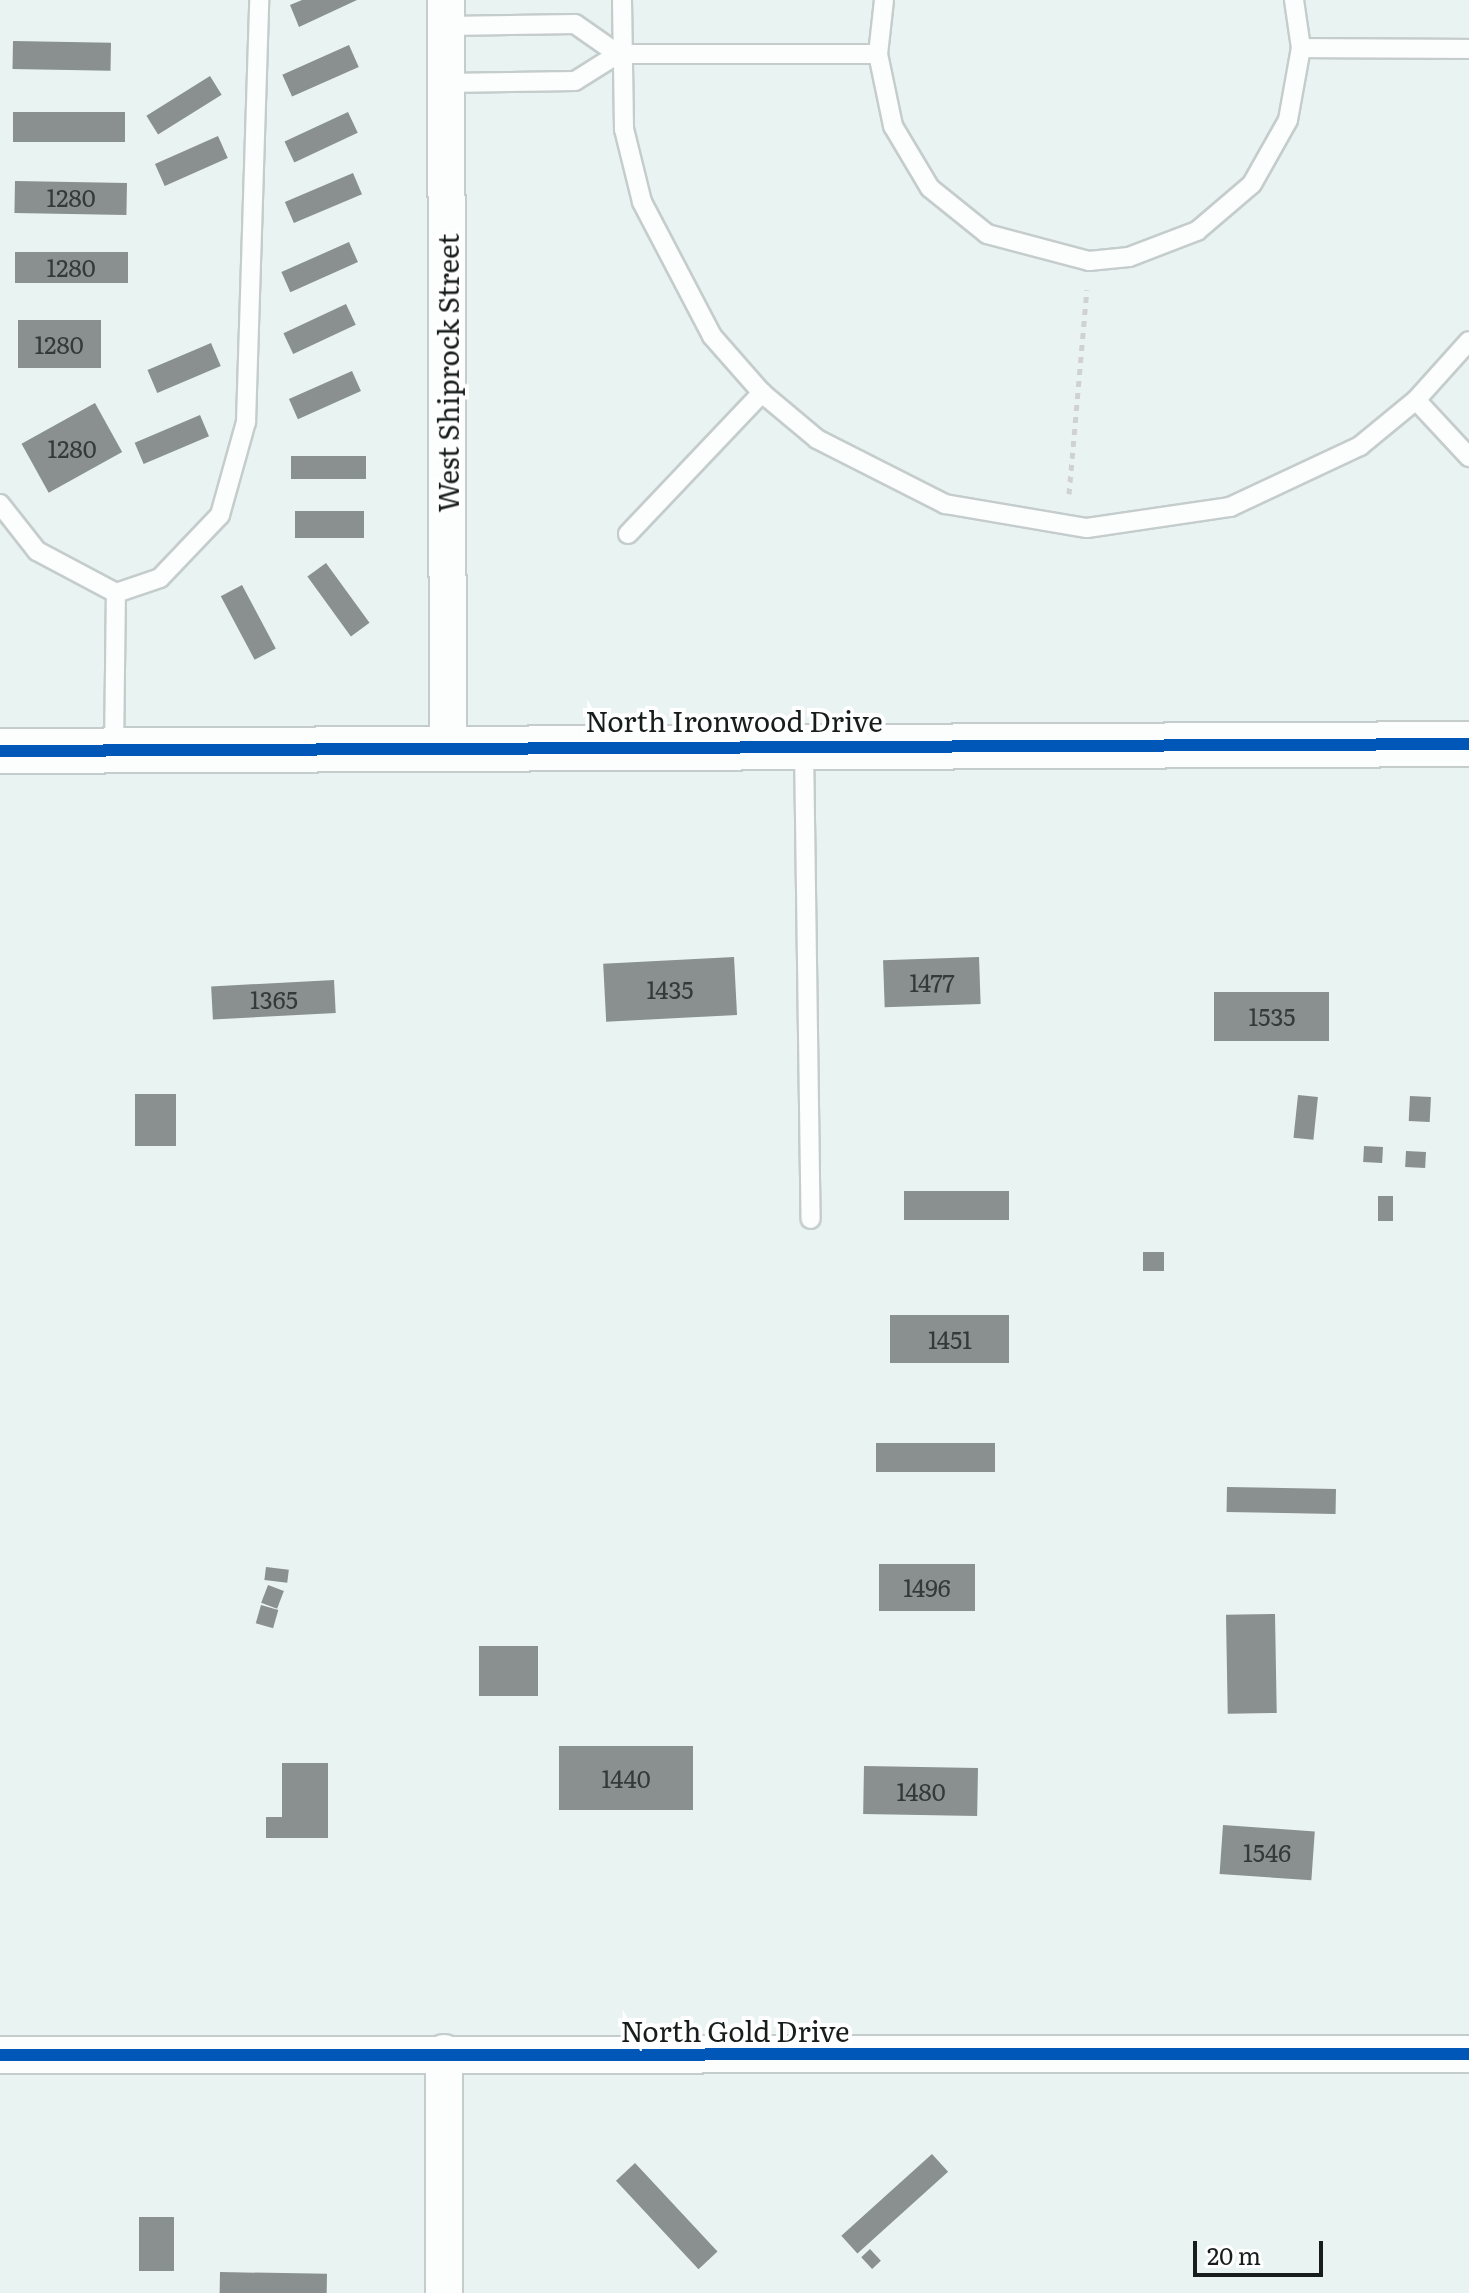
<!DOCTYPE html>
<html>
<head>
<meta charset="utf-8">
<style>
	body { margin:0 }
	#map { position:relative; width:1469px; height:2293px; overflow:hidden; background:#e9f3f1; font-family:Literata,serif }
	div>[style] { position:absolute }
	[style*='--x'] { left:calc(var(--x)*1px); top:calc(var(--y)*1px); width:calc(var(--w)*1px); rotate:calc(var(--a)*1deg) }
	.building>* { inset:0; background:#89908f; transform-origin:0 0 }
	.path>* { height:5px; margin-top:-2.5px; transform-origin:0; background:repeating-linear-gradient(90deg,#cfd2d1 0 6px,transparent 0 12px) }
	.roads { filter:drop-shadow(2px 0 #c5cdcc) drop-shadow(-2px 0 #c5cdcc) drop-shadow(0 2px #c5cdcc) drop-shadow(0 -2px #c5cdcc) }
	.lane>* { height:18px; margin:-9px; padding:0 9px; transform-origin:9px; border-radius:9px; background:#fcfdfd }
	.street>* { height:36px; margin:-18px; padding:0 18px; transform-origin:18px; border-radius:18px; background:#fcfdfd }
	.secondary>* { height:44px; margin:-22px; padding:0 22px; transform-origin:22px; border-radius:22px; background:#fcfdfd }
	.cycleway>* { height:12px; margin:-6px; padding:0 6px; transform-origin:6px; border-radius:6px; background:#0057b8 }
	span { translate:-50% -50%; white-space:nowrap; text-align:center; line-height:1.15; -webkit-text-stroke:8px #fff; paint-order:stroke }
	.number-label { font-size:24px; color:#343a39 }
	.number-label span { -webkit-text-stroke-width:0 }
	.street-label { font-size:28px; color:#171d1c }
	.scale { position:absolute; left:1193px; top:2241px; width:130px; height:36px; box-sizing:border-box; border:4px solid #171d1c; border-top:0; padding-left:10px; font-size:24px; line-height:28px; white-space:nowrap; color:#171d1c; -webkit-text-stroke:6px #fff; paint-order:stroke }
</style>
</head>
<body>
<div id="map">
	<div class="building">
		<i style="clip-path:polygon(302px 0,357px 0,299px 27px,290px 5px)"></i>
		<i style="left:13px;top:41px;width:98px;height:28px;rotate:1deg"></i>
		<i style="left:349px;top:45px;width:24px;height:73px;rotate:66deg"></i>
		<i style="left:210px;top:76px;width:22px;height:75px;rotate:58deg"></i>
		<i style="left:13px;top:112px;width:112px;height:30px"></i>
		<i style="left:348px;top:112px;width:23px;height:70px;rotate:65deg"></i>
		<i style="left:218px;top:136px;width:24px;height:69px;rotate:66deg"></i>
		<i style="left:353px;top:173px;width:23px;height:74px;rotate:67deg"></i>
		<i style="left:15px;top:181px;width:112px;height:32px;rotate:1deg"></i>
		<i style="left:349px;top:242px;width:22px;height:74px;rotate:66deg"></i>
		<i style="left:15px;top:252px;width:113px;height:31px"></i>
		<i style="left:346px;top:304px;width:23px;height:69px;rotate:65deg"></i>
		<i style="left:18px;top:320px;width:83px;height:48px"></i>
		<i style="left:211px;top:343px;width:25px;height:69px;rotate:67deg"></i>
		<i style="left:352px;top:371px;width:22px;height:69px;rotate:66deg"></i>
		<i style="left:95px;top:403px;width:56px;height:84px;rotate:61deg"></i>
		<i style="left:200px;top:415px;width:23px;height:71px;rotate:67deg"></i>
		<i style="left:291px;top:456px;width:75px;height:23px"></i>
		<i style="left:295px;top:511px;width:69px;height:27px"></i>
		<i style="left:326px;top:563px;width:74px;height:23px;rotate:54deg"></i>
		<i style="left:242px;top:585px;width:72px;height:24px;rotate:62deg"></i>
		<i style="left:734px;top:957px;width:58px;height:131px;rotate:87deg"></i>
		<i style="left:979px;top:957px;width:47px;height:96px;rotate:88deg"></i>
		<i style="left:334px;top:980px;width:33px;height:123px;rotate:87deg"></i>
		<i style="left:1214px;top:992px;width:115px;height:49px"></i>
		<i style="left:135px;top:1094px;width:41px;height:52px"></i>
		<i style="left:1298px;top:1095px;width:20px;height:43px;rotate:6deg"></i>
		<i style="left:1410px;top:1096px;width:21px;height:25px;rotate:3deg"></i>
		<i style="left:1364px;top:1146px;width:19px;height:16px;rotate:3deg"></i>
		<i style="left:1406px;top:1151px;width:20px;height:16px;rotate:3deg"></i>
		<i style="left:1009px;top:1191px;width:29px;height:105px;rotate:90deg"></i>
		<i style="left:1378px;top:1196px;width:15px;height:25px"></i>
		<i style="left:1164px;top:1252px;width:19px;height:21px;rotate:90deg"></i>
		<i style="left:890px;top:1315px;width:119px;height:48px"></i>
		<i style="left:876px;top:1443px;width:119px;height:29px"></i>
		<i style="left:1227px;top:1487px;width:109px;height:25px;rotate:1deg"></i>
		<i style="left:879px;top:1564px;width:96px;height:47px"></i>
		<i style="left:266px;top:1567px;width:23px;height:13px;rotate:7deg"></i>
		<i style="left:268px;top:1585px;width:17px;height:19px;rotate:21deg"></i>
		<i style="left:261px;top:1605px;width:18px;height:19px;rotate:16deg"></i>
		<i style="left:1275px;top:1614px;width:99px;height:49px;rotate:89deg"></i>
		<i style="left:479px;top:1646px;width:59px;height:50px"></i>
		<i style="left:559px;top:1746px;width:134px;height:64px"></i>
		<i style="clip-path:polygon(282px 1763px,328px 1763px,328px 1838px,266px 1838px,266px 1817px,282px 1817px)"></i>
		<i style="left:864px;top:1766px;width:114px;height:48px;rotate:1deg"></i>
		<i style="left:1223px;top:1825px;width:92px;height:49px;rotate:4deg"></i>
		<i style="left:932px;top:2154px;width:24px;height:122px;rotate:48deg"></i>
		<i style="left:635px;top:2163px;width:121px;height:26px;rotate:47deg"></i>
		<i style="left:139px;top:2217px;width:35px;height:54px"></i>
		<i style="left:870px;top:2249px;width:16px;height:12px;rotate:47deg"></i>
		<i style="left:220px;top:2272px;width:107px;height:21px;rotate:1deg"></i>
	</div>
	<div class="path">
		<i style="--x:1069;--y:494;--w:205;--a:-85"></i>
	</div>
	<div class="roads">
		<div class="lane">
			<i style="--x:622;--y:0;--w:129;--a:89.1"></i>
			<i style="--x:624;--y:129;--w:75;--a:76.1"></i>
			<i style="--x:642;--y:202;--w:151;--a:62.4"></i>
			<i style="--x:712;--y:336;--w:76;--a:48.7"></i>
			<i style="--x:762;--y:393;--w:72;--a:39.9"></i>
			<i style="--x:817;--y:439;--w:144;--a:26.9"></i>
			<i style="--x:945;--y:504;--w:144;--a:9.6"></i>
			<i style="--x:1087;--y:528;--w:145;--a:-8.4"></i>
			<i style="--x:1230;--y:507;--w:144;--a:-25.1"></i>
			<i style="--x:1360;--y:446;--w:72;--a:-39.4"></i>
			<i style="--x:1416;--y:400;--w:79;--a:-48.1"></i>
			<i style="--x:884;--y:0;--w:54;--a:96.3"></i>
			<i style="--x:878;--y:54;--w:74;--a:78.2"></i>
			<i style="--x:893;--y:126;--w:72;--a:59.2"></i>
			<i style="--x:930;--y:188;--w:73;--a:38.9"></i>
			<i style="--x:987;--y:234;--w:106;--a:14.8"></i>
			<i style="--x:1089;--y:261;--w:40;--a:-5.7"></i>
			<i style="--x:1129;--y:257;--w:73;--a:-20.9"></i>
			<i style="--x:1197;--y:231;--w:72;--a:-40.5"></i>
			<i style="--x:1252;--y:184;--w:73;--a:-60.6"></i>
			<i style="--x:1288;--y:120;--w:73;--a:-79.8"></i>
			<i style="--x:1301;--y:48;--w:49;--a:-98.3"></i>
			<i style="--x:446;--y:26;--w:129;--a:-0.9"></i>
			<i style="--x:575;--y:24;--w:52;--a:34.9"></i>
			<i style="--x:1301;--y:48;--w:168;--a:0.3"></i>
			<i style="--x:446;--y:83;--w:129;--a:-0.9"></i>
			<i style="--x:575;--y:81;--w:51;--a:-32.1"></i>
			<i style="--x:618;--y:54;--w:260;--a:0"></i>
			<i style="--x:1416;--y:400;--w:78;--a:47.1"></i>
			<i style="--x:0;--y:504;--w:60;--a:51.8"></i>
			<i style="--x:37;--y:551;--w:89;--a:28"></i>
			<i style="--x:116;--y:593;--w:46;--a:-18.8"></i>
			<i style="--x:160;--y:578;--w:87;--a:-46.4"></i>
			<i style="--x:220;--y:515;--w:97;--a:-74.4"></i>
			<i style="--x:246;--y:422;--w:422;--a:-88.2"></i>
			<i style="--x:628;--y:534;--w:195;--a:-46.5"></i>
			<i style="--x:804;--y:747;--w:472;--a:89.2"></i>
			<i style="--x:114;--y:751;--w:158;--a:-89.3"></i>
		</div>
		<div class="street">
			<i style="--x:446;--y:0;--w:746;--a:89.85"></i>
			<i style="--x:0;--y:2055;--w:1469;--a:-0.04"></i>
			<i style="--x:444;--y:2293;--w:240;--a:-90"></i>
		</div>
		<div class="secondary">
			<i style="--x:0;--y:751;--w:1469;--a:-0.27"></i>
		</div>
	</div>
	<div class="cycleway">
		<i style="--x:0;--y:751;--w:1469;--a:-0.27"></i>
		<i style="--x:0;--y:2055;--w:1469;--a:-0.04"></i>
	</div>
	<div class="number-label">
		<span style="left:71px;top:197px">1280</span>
		<span style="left:71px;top:267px">1280</span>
		<span style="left:59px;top:344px">1280</span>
		<span style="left:72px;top:448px">1280</span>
		<span style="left:932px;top:982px">1477</span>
		<span style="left:670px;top:989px">1435</span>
		<span style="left:274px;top:999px">1365</span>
		<span style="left:1272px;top:1016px">1535</span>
		<span style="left:950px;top:1339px">1451</span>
		<span style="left:927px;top:1587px">1496</span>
		<span style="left:626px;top:1778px">1440</span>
		<span style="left:921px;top:1791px">1480</span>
		<span style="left:1267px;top:1852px">1546</span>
	</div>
	<div class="street-label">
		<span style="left:447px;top:373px;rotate:-90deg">West Shiprock Street</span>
		<span style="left:734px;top:720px">North Ironwood Drive</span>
		<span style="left:735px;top:2030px">North Gold Drive</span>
	</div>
	<div class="scale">20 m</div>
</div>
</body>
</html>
